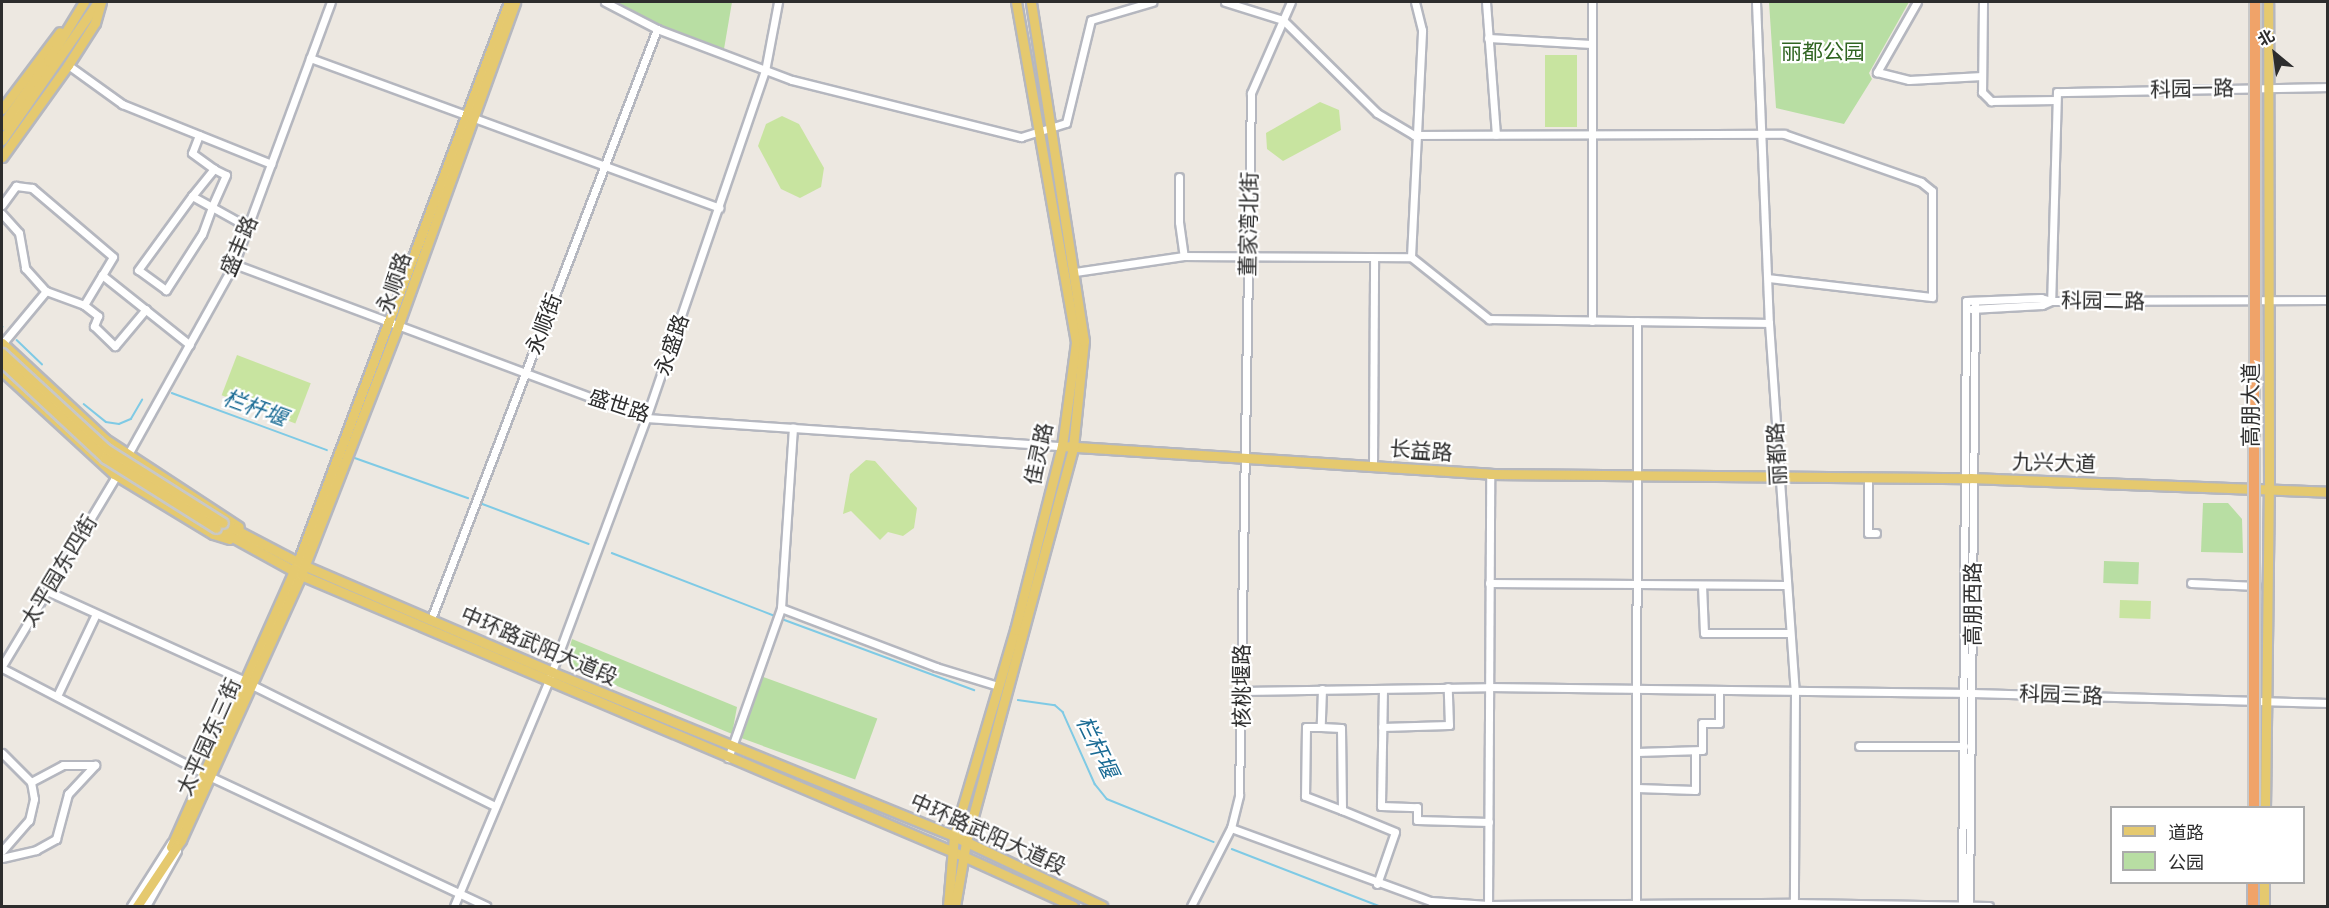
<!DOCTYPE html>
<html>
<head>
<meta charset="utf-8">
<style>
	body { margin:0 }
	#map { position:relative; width:2329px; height:908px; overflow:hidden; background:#ede8e1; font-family:Figtree,"Noto Sans SC",sans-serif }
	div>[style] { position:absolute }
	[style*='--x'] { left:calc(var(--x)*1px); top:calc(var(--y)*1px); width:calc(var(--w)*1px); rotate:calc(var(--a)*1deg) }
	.green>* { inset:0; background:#b8dea3; transform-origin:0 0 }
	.pitch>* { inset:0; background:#c8e4a0; transform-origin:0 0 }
	.stream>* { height:1.5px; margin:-0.75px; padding:0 0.75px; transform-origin:0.75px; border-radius:0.75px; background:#7fcae5 }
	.roads { filter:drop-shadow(2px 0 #b5b7bf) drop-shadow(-2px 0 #b5b7bf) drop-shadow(0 2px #b5b7bf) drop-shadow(0 -2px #b5b7bf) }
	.minor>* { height:7px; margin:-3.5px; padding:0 3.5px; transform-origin:3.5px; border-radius:3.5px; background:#fff }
	.major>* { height:9px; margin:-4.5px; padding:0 4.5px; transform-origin:4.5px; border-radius:4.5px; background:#e5c96f }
	.highway>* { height:10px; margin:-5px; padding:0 5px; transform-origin:5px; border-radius:5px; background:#f0a369 }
	.bridges { filter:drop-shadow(2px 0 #c8c8c8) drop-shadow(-2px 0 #c8c8c8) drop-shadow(0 2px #c8c8c8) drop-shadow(0 -2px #c8c8c8) }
	.major-bridge>* { height:9px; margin:-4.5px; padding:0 4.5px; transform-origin:4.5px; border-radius:4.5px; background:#e5c96f }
	.highway-bridge>* { height:10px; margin:-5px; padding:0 5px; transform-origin:5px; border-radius:5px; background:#f0a369 }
	span { translate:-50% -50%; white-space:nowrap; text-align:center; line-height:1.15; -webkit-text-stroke:4.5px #fff; paint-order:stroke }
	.park-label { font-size:21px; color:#306522 }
	.street-label { font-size:21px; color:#2d2d2d }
	.water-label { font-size:22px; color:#1a6b94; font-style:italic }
	.frame { position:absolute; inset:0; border:3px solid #2d2d2d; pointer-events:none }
	.legend { position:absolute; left:2110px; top:806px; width:195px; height:78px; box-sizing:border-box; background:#fff; border:2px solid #ababab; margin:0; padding:8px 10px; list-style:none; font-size:18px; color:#2d2d2d }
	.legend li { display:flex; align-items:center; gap:12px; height:30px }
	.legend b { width:30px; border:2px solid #ababab }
	.north { position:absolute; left:2245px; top:24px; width:60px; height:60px; -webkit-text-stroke:4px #fff; paint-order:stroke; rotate:331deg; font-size:16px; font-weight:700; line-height:24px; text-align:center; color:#2d2d2d }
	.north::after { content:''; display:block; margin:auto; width:21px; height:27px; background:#2d2d2d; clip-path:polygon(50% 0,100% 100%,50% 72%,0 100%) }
</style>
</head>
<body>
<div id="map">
	<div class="green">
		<i style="clip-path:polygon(616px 2px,732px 2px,724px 49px,658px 24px)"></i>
		<i style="clip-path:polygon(1769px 2px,1909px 2px,1869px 73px,1872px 79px,1844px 124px,1776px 108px)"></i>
		<i style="clip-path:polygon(2203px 503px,2228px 503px,2242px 519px,2243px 553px,2201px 552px)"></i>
		<i style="left:2104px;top:561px;width:35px;height:22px;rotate:2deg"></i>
		<i style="clip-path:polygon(572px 639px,737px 707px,732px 734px,574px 668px,569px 650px)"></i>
		<i style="left:758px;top:675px;width:127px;height:65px;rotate:20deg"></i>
	</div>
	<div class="pitch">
		<i style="left:1545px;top:55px;width:32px;height:72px"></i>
		<i style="clip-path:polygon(1320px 102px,1339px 110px,1341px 130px,1283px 161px,1267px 149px,1266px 133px)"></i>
		<i style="clip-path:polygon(782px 116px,799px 124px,824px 168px,821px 187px,800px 198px,781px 189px,758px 146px,766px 124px)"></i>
		<i style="left:237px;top:355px;width:79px;height:43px;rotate:21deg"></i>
		<i style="clip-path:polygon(866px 460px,875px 461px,917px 508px,914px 528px,903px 536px,888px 532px,880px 540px,851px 511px,843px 514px,850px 474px)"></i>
		<i style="left:2120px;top:600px;width:31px;height:18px;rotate:2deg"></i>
	</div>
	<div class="stream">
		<i style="--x:2;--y:326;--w:1;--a:45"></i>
		<i style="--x:17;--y:340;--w:35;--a:44"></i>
		<i style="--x:172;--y:393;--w:165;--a:20.2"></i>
		<i style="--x:84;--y:404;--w:28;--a:39"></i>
		<i style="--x:106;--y:422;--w:13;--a:9"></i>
		<i style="--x:119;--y:424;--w:13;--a:-23"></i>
		<i style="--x:131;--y:419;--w:22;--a:-60"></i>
		<i style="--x:355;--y:458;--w:120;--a:19.5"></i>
		<i style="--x:480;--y:503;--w:116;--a:20.6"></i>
		<i style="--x:612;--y:553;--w:173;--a:21.1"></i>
		<i style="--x:782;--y:619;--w:205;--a:20.3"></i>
		<i style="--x:1018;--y:700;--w:37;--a:8"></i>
		<i style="--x:1055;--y:705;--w:11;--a:41"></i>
		<i style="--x:1063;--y:712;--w:79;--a:66"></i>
		<i style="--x:1095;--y:784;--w:19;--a:51"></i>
		<i style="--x:1107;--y:799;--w:115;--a:21.9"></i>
		<i style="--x:1232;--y:849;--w:158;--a:21.2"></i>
	</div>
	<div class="roads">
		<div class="minor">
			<i style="--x:605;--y:2;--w:59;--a:27.4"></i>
			<i style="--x:657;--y:29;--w:144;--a:20.7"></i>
			<i style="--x:792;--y:80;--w:236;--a:14"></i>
			<i style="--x:1021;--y:137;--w:47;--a:-17.3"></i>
			<i style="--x:1066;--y:123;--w:106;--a:-76.4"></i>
			<i style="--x:1091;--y:20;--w:64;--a:-16.4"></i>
			<i style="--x:1225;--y:2;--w:61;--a:17.2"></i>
			<i style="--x:1283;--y:20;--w:132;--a:44.7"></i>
			<i style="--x:1377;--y:113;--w:43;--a:30.7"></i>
			<i style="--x:1414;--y:135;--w:370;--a:-0.2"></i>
			<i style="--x:1784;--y:134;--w:145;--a:19.3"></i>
			<i style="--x:1921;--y:182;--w:14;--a:39"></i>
			<i style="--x:1932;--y:191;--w:106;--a:90"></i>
			<i style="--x:1932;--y:297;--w:165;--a:-173.4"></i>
			<i style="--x:1486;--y:2;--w:133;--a:85.7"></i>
			<i style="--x:1592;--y:2;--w:319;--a:90"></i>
			<i style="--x:1756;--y:2;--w:321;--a:87.7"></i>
			<i style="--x:1769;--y:323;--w:370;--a:86"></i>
			<i style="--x:1795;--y:692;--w:214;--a:90.3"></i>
			<i style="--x:1917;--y:2;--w:81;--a:119.7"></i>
			<i style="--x:1877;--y:72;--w:33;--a:14"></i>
			<i style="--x:1909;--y:80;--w:73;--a:-3.1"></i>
			<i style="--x:1983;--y:2;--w:90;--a:90.6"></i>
			<i style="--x:1982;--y:92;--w:13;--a:45"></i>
			<i style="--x:1991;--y:101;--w:65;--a:-0.9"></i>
			<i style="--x:1488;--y:38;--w:104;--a:3.3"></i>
			<i style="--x:310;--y:58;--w:436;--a:20.1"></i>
			<i style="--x:68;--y:65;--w:67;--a:35.8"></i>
			<i style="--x:122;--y:104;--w:161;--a:21.9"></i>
			<i style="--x:2328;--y:87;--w:271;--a:178.9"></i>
			<i style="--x:2057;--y:92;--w:209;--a:91.6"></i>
			<i style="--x:2051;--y:301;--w:277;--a:-0.2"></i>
			<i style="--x:199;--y:135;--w:19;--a:111"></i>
			<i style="--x:192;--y:153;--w:27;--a:36"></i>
			<i style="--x:1179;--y:177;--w:45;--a:90"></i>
			<i style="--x:1179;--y:222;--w:34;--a:82"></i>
			<i style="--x:192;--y:196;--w:35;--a:-51"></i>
			<i style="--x:214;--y:169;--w:13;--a:27"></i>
			<i style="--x:226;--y:175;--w:35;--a:114"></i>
			<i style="--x:212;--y:207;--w:29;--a:110"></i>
			<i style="--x:202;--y:234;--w:67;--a:122.7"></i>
			<i style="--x:166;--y:290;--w:34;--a:-144"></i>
			<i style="--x:138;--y:270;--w:92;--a:-53.9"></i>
			<i style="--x:192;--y:196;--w:23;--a:29"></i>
			<i style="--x:212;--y:207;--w:41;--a:29.1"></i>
			<i style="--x:2;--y:205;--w:24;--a:-54"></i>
			<i style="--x:16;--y:186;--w:16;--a:7"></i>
			<i style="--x:32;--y:188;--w:106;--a:40.4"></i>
			<i style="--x:113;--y:257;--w:21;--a:121"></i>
			<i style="--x:102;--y:275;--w:112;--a:38.5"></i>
			<i style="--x:2;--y:214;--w:25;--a:48"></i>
			<i style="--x:19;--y:233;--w:36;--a:80"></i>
			<i style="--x:25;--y:268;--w:31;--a:48"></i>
			<i style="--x:46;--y:291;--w:40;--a:20.2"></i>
			<i style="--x:84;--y:305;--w:18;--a:38"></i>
			<i style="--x:98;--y:316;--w:11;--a:112"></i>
			<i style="--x:94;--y:326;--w:29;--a:44"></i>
			<i style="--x:115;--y:346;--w:48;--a:-50"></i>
			<i style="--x:1411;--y:257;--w:100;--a:38.5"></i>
			<i style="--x:1489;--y:319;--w:280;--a:0.8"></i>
			<i style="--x:1411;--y:257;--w:227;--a:-87.2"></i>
			<i style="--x:1422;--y:30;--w:29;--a:-104"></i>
			<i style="--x:234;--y:264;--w:440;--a:20.5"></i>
			<i style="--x:646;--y:418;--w:417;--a:3.9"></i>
			<i style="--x:1075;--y:272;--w:110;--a:-8.4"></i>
			<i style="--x:1184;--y:256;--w:227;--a:0.3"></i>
			<i style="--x:84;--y:305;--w:35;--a:-59"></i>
			<i style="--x:1971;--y:309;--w:71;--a:-3.2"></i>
			<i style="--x:2042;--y:305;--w:10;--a:-24"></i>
			<i style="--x:2;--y:344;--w:69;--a:-50.3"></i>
			<i style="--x:126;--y:458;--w:222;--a:-60.9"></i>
			<i style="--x:234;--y:264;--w:279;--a:-69.7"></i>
			<i style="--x:1373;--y:466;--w:207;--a:-89.7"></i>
			<i style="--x:1868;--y:477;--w:56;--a:90"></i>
			<i style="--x:1868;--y:533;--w:8;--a:0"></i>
			<i style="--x:1489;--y:583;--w:297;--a:0.4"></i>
			<i style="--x:2191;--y:583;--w:65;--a:2.6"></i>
			<i style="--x:1702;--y:585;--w:48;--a:87.6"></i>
			<i style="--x:1704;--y:633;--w:86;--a:0"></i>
			<i style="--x:47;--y:591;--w:217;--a:24.4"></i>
			<i style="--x:781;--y:608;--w:166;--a:20.8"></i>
			<i style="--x:936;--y:667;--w:65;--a:17"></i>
			<i style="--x:431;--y:619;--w:632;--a:-69.04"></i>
			<i style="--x:2;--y:666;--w:225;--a:-59"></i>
			<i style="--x:2;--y:668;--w:228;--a:27.5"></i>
			<i style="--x:252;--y:685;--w:271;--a:26.5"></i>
			<i style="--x:1322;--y:689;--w:38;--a:92"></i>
			<i style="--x:1321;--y:727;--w:20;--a:3"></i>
			<i style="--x:1341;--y:728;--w:82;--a:89.3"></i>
			<i style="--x:1342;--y:810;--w:57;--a:22.5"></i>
			<i style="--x:1395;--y:832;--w:55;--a:109.1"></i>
			<i style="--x:1383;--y:689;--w:117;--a:91"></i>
			<i style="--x:1381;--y:806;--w:36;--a:2"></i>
			<i style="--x:1417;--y:807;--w:13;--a:90"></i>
			<i style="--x:1417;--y:820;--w:72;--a:1.6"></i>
			<i style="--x:1242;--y:691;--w:246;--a:-0.9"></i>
			<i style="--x:1488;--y:687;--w:484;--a:0.7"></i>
			<i style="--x:1972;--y:693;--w:356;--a:1.6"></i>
			<i style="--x:57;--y:696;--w:91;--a:-64.6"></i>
			<i style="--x:1321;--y:727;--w:15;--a:180"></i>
			<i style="--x:1306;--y:727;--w:69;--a:90.8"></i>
			<i style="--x:1305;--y:796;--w:40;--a:21"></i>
			<i style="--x:1382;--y:727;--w:67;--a:-1.7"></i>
			<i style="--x:1449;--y:725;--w:38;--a:-92"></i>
			<i style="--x:1859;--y:746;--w:105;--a:0"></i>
			<i style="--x:1637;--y:752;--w:65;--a:-1.8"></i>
			<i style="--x:1702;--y:750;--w:27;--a:-90"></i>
			<i style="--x:1702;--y:723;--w:17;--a:0"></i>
			<i style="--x:1719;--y:723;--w:32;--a:-90"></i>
			<i style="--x:2;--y:753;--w:41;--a:45"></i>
			<i style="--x:31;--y:782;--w:17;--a:80"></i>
			<i style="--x:34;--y:799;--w:22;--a:103"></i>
			<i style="--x:29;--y:820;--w:41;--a:131.1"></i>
			<i style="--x:728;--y:758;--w:159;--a:-70.5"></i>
			<i style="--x:781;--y:608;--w:181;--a:-86.2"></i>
			<i style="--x:211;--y:777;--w:304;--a:25.1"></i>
			<i style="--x:31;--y:782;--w:36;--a:-28"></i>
			<i style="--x:63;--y:765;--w:32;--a:0"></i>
			<i style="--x:1637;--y:788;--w:58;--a:2"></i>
			<i style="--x:1695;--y:790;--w:39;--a:-90"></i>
			<i style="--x:1231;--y:828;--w:213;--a:20.1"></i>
			<i style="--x:1431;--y:901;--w:57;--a:4"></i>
			<i style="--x:1488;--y:905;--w:306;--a:-0.4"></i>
			<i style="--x:1794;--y:903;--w:195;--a:0.9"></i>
			<i style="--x:2;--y:858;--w:35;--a:-13"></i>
			<i style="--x:36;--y:850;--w:23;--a:-29"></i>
			<i style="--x:56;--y:839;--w:47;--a:-75.1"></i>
			<i style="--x:68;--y:794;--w:40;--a:-47"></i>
			<i style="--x:131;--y:906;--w:75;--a:-57.6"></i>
			<i style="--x:146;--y:906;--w:63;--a:-60.6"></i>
			<i style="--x:454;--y:906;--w:243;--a:-67.2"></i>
			<i style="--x:548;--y:682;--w:282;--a:-69.6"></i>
			<i style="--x:646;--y:418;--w:367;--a:-71.1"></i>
			<i style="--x:765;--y:71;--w:70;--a:-79.3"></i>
			<i style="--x:1191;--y:906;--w:88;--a:-62.9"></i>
			<i style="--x:1231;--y:828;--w:34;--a:-76"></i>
			<i style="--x:1239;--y:795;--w:702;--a:-89.02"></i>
			<i style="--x:1251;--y:93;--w:99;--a:-66.3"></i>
			<i style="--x:1488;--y:906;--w:432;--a:-89.7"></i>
			<i style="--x:1636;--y:906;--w:585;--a:-89.9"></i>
			<i style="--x:1962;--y:906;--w:605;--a:-89.62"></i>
			<i style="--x:1966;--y:301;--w:75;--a:-2.3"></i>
			<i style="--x:2041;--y:298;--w:10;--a:17"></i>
			<i style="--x:1969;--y:906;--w:605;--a:-89.43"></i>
		</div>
		<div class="major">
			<i style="--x:2;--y:109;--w:96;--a:-53"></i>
			<i style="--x:2;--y:125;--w:79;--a:-54.3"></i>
			<i style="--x:48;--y:61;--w:69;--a:-58.6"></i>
			<i style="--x:2;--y:140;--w:168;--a:-55.2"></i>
			<i style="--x:2;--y:157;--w:113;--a:-54.3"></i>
			<i style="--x:68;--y:65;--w:50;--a:-57.3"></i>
			<i style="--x:95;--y:23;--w:22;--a:-74"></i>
			<i style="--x:2;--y:343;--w:141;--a:43"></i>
			<i style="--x:105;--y:439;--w:160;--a:33.3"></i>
			<i style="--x:2;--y:371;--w:152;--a:42.6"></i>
			<i style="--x:114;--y:474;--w:116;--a:31.2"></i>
			<i style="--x:213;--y:534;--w:17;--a:17"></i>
			<i style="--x:1062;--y:446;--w:429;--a:3.7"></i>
			<i style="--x:1490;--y:474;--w:480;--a:0.5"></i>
			<i style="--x:1970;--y:478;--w:358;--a:2.2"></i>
			<i style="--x:223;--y:523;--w:93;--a:27.7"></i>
			<i style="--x:305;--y:566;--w:269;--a:23.2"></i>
			<i style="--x:552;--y:672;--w:434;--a:22.2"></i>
			<i style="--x:954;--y:836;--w:164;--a:25.3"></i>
			<i style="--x:216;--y:528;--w:97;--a:28.9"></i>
			<i style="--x:301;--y:575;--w:719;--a:23"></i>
			<i style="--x:963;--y:856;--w:121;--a:24.4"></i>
			<i style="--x:2265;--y:808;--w:319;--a:-89.3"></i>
			<i style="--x:2269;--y:489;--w:487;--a:-90.1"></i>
			<i style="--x:171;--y:847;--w:312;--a:-66"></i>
			<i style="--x:298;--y:562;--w:598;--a:-69.35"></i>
			<i style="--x:137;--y:906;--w:79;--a:-56.3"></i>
			<i style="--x:181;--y:840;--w:291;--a:-65.6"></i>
			<i style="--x:301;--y:575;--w:267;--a:-68.7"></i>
			<i style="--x:398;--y:326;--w:344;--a:-70.1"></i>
			<i style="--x:948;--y:906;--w:70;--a:-85.1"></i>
			<i style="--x:954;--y:836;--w:215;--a:-73.5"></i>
			<i style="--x:1015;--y:630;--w:190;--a:-75.7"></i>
			<i style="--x:1062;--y:446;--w:105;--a:-82.3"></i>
			<i style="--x:1076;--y:342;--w:345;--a:-100"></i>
			<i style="--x:955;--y:906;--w:65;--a:-80.2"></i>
			<i style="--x:966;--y:842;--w:409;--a:-74.8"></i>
			<i style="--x:1073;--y:447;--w:107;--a:-84.1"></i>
			<i style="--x:1084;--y:341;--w:343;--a:-98.9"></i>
			<i style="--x:2264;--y:906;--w:24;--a:-90"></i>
		</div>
		<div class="highway">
			<i style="--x:2253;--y:906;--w:24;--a:-90"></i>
		</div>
	</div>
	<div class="bridges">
		<div class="major-bridge">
			<i style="--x:2;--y:353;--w:142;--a:42.7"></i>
			<i style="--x:106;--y:449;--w:138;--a:32.3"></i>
			<i style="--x:2;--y:362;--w:141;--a:43"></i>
			<i style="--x:105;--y:458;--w:131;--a:32.2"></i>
		</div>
		<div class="highway-bridge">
			<i style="--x:2254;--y:808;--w:806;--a:-89.93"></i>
		</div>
	</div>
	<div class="park-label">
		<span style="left:1823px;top:52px">丽都公园</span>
	</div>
	<div class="street-label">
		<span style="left:2192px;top:89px;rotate:-1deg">科园一路</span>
		<span style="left:1249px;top:224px;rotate:-89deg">董家湾北街</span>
		<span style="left:239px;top:246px;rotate:-67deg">盛丰路</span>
		<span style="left:394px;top:283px;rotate:-71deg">永顺路</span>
		<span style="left:2103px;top:301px;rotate:1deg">科园二路</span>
		<span style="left:544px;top:324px;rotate:-69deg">永顺街</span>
		<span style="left:672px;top:345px;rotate:-71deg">永盛路</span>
		<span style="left:2251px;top:405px;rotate:-90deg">高朋大道</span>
		<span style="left:619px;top:406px;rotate:18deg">盛世路</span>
		<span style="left:1421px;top:451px;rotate:4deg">长益路</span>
		<span style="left:1039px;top:454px;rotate:-78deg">佳灵路</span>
		<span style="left:1777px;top:454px;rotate:-93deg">丽都路</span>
		<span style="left:2054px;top:463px;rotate:2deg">九兴大道</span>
		<span style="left:59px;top:571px;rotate:-59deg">太平园东四街</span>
		<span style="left:1973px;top:604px;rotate:-90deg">高朋西路</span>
		<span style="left:539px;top:646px;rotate:23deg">中环路武阳大道段</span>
		<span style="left:1242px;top:686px;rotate:-90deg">核桃堰路</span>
		<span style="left:2061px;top:695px;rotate:2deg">科园三路</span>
		<span style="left:209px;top:737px;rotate:-66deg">太平园东三街</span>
		<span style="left:988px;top:834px;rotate:24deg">中环路武阳大道段</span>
	</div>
	<div class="water-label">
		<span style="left:255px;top:408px;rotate:20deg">栏杆堰</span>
		<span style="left:1097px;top:747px;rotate:64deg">栏杆堰</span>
	</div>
	<div class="frame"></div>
	<ul class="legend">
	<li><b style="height:8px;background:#e5c96f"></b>道路</li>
	<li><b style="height:16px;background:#b8dea3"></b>公园</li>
	</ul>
	<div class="north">北</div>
</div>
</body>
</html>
